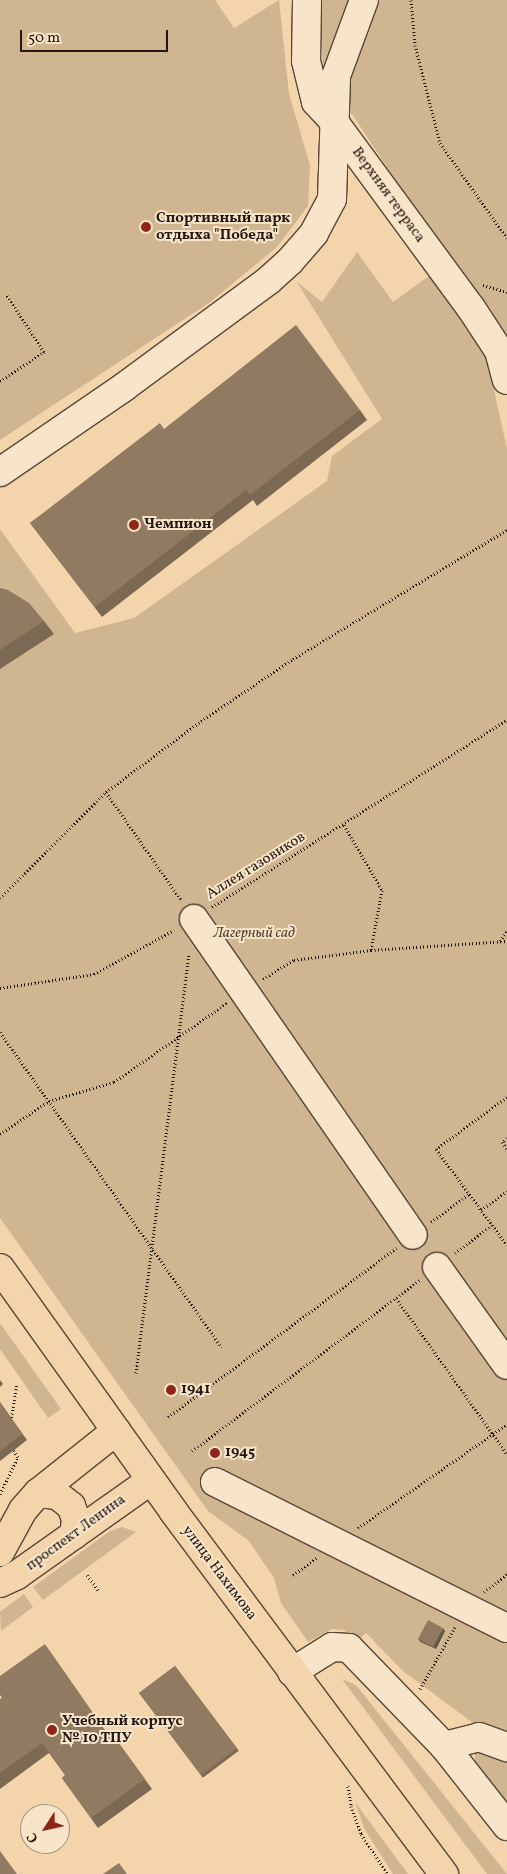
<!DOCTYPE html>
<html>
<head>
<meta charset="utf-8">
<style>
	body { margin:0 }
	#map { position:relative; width:507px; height:1874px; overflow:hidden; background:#f4d5ab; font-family:Vollkorn,serif }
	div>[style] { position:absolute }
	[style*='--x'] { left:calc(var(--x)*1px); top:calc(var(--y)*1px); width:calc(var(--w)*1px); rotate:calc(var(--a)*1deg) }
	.green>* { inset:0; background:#d0b591 }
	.path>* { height:3px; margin-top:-1.5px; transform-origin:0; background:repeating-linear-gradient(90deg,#231811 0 1px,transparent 0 3.5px) }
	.roads { filter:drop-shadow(1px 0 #574738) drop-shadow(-1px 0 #574738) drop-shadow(0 1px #574738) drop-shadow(0 -1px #574738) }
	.minor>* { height:28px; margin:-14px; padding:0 14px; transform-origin:14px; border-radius:14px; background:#f8e4c8 }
	.major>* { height:28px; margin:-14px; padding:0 14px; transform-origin:14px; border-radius:14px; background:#f4d5ab }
	.wall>* { inset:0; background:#7c6953; transform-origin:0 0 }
	.shaded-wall>* { inset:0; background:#655544 }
	.building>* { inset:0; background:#907a61; transform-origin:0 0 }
	.dots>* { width:14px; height:14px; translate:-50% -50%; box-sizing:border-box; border:2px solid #f8e4c8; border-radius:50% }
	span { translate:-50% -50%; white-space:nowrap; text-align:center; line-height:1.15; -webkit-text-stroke:4px #f8e4c8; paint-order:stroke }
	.street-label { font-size:15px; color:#231811 }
	.poi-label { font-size:15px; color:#231811; font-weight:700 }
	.left { translate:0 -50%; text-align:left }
	.park-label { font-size:15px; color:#574737; font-style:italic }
	.north { position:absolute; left:20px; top:1804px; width:50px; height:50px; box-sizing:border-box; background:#f8e4c8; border:1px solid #a3927f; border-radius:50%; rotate:235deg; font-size:14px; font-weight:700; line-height:20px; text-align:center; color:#231811 }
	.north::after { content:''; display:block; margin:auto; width:18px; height:22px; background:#8f2418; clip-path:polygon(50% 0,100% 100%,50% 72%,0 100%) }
	.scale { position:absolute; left:20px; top:30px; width:148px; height:22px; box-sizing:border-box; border:2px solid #231811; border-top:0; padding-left:6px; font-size:15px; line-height:18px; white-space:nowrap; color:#231811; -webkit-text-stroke:4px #f8e4c8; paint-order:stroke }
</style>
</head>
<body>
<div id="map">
	<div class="green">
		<i style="clip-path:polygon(0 0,215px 0,234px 28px,279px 0,289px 94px,310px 165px,308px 206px,277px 247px,209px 303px,0 440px)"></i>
		<i style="clip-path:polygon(321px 0,507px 0,507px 342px,490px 308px,452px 267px,354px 117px,323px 82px)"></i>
		<i style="clip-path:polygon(357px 252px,393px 302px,429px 276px,486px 354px,507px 449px,507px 1803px,475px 1761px,473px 1723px,403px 1671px,366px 1633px,357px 1641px,344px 1630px,332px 1629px,308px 1642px,281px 1603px,274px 1578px,249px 1541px,208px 1511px,0 1218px,0 529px,75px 633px,134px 618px,327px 481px,332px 456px,382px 419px,297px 282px,322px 302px)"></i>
		<i style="clip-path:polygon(0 1323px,61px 1409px,48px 1418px,0 1349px)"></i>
		<i style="clip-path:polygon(122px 1527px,136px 1532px,43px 1600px,33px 1587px,110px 1531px)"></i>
		<i style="clip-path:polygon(24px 1594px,33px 1607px,1px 1631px,0 1612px)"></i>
		<i style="clip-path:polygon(342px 1679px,356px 1685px,507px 1874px,487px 1874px)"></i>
		<i style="clip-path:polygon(355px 1802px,408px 1874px,393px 1874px,365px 1830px)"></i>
	</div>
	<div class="path">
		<i style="--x:411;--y:0;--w:45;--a:84.9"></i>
		<i style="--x:415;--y:45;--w:101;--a:75.7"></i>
		<i style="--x:440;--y:143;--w:116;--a:54.8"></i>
		<i style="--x:483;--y:285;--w:25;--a:16"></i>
		<i style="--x:0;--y:381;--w:53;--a:-33.4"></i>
		<i style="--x:44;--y:352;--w:69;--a:-123.2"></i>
		<i style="--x:106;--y:792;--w:131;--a:55.2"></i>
		<i style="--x:344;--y:825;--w:75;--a:59.7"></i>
		<i style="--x:382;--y:890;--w:61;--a:100.4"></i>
		<i style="--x:0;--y:898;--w:150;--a:-45"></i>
		<i style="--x:106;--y:792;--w:119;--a:-36.8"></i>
		<i style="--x:201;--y:721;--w:111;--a:-34"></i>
		<i style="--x:293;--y:659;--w:250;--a:-31.1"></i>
		<i style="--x:212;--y:907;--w:349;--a:-32.4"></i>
		<i style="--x:500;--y:941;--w:12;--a:-55"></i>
		<i style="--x:263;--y:979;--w:36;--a:-32"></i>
		<i style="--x:294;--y:960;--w:78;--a:-7.4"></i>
		<i style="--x:371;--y:950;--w:136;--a:-3.8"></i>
		<i style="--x:0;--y:988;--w:95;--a:-8.5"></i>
		<i style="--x:94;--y:974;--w:91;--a:-28.8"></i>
		<i style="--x:0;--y:1032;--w:385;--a:54.9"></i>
		<i style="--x:507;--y:1097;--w:88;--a:143.8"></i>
		<i style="--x:436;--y:1149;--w:119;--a:53.5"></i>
		<i style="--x:0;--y:1134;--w:59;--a:-34"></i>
		<i style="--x:49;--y:1101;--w:68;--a:-16.3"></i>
		<i style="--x:114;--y:1082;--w:138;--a:-35"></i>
		<i style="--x:507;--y:1138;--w:6;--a:141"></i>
		<i style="--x:502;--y:1142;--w:9;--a:54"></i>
		<i style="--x:481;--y:1210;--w:32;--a:-36"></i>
		<i style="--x:431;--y:1222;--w:47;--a:-36.4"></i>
		<i style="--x:455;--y:1253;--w:46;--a:-37.1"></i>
		<i style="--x:396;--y:1298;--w:191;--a:54.6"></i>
		<i style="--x:136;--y:1373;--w:421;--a:-82.8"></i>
		<i style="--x:168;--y:1417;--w:284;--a:-36.5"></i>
		<i style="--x:11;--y:1421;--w:36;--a:-81"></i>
		<i style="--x:192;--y:1451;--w:285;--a:-36.9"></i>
		<i style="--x:0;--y:1494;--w:41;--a:-64.1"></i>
		<i style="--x:18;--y:1457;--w:11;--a:-124"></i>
		<i style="--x:358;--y:1528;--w:182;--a:-34.9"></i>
		<i style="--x:87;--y:1575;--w:20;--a:53"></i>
		<i style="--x:293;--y:1575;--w:29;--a:-36"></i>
		<i style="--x:484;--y:1592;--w:29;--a:-38"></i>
		<i style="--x:420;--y:1689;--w:71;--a:-60.6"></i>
		<i style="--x:348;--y:1786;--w:20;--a:81"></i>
		<i style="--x:351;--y:1806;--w:30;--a:70"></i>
		<i style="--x:361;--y:1834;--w:48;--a:56"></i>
	</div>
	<div class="roads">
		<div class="minor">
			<i style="--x:307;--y:0;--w:61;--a:90.9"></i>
			<i style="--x:306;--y:61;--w:42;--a:76.3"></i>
			<i style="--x:316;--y:102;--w:23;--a:47"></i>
			<i style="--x:332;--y:119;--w:235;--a:53.7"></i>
			<i style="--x:471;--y:308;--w:51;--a:56.9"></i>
			<i style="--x:499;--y:351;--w:30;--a:75"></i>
			<i style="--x:0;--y:472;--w:150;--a:-34.4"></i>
			<i style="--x:124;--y:387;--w:180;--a:-36.4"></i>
			<i style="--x:269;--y:280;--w:28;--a:-42"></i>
			<i style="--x:290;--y:261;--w:37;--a:-49"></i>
			<i style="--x:314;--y:233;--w:38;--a:-62"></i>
			<i style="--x:332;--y:199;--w:123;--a:-88.1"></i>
			<i style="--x:336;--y:76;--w:81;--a:-69.8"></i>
			<i style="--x:194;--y:919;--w:384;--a:55.3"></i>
			<i style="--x:437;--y:1267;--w:120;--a:54.5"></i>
			<i style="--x:215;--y:1482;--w:326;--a:26.6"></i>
			<i style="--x:292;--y:1672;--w:47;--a:-32"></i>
			<i style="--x:332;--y:1647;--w:17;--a:3"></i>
			<i style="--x:349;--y:1648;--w:136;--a:45.9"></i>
			<i style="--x:444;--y:1746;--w:102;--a:51.8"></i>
			<i style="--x:444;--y:1746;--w:36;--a:-14"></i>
			<i style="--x:479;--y:1737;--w:30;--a:20"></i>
		</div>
		<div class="major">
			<i style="--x:0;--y:1268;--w:300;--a:54.5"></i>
			<i style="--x:174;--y:1512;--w:452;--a:53.3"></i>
			<i style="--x:38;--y:1493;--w:19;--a:6"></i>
			<i style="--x:57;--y:1495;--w:18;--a:38"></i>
			<i style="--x:71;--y:1506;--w:14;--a:69"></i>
			<i style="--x:76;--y:1519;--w:16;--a:97"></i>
			<i style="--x:0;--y:1552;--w:48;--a:-61.3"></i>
			<i style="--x:23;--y:1510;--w:23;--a:-49"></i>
			<i style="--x:38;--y:1493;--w:100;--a:-38.5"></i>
			<i style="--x:0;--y:1583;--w:19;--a:-25"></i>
			<i style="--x:17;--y:1575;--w:164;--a:-35.3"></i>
		</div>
	</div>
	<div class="wall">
		<i style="clip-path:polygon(360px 410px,367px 420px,257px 506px,253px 500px,102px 617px,30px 523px,164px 429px)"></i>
		<i style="clip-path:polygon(0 588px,44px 621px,54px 634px,0 669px)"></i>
		<i style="clip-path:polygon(0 1380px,3px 1384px,0 1387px)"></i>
		<i style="clip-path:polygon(0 1402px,27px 1440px,0 1461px)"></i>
		<i style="clip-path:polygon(445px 1631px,436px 1649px,420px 1642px,418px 1639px)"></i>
		<i style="left:175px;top:1666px;width:106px;height:45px;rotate:53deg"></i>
		<i style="clip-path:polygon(0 1699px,112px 1740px,115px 1738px,152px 1789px,98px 1828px,62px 1778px,65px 1775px,49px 1753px,0 1789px)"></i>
	</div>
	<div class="shaded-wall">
		<i style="clip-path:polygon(443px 1628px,445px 1631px,436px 1649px,434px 1646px)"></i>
	</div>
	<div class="building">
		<i style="clip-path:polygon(296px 325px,360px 410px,250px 495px,246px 490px,95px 607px,30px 523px,160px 423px,164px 429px)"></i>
		<i style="clip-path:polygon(0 588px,8px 590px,29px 603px,44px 621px,0 650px)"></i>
		<i style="clip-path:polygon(0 1402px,22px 1434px,0 1451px)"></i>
		<i style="left:428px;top:1620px;width:17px;height:21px;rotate:28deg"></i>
		<i style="clip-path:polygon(45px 1644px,112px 1740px,115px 1738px,145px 1779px,91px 1818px,62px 1778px,66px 1775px,42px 1743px,0 1773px,0 1699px,2px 1698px,0 1695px,0 1676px)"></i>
		<i style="left:175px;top:1666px;width:103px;height:45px;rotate:53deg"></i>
		<i style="clip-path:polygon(0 1851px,17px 1874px,0 1874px)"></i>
		<i style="clip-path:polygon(119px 1863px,127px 1874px,103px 1874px)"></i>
	</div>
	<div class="dots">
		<i style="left:146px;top:227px;background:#8f2418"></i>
		<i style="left:134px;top:525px;background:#8f2418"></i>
		<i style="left:171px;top:1390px;background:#8f2418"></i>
		<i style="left:215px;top:1453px;background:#8f2418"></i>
		<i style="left:52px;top:1730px;background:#8f2418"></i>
	</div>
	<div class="street-label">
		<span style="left:388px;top:195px;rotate:54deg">Верхняя терраса</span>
		<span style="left:256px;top:866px;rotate:-32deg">Аллея газовиков</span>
		<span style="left:76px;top:1533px;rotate:-36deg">проспект Ленина</span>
		<span style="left:219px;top:1573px;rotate:53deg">улица Нахимова</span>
	</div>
	<div class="poi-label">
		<span class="left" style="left:156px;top:227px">Спортивный парк<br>отдыха "Победа"</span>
		<span class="left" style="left:144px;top:525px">Чемпион</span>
		<span class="left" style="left:181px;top:1390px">1941</span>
		<span class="left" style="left:225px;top:1453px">1945</span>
		<span class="left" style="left:62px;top:1730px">Учебный корпус<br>№ 10 ТПУ</span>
	</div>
	<div class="park-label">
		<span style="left:254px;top:934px">Лагерный сад</span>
	</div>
	<div class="north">С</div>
	<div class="scale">50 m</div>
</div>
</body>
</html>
